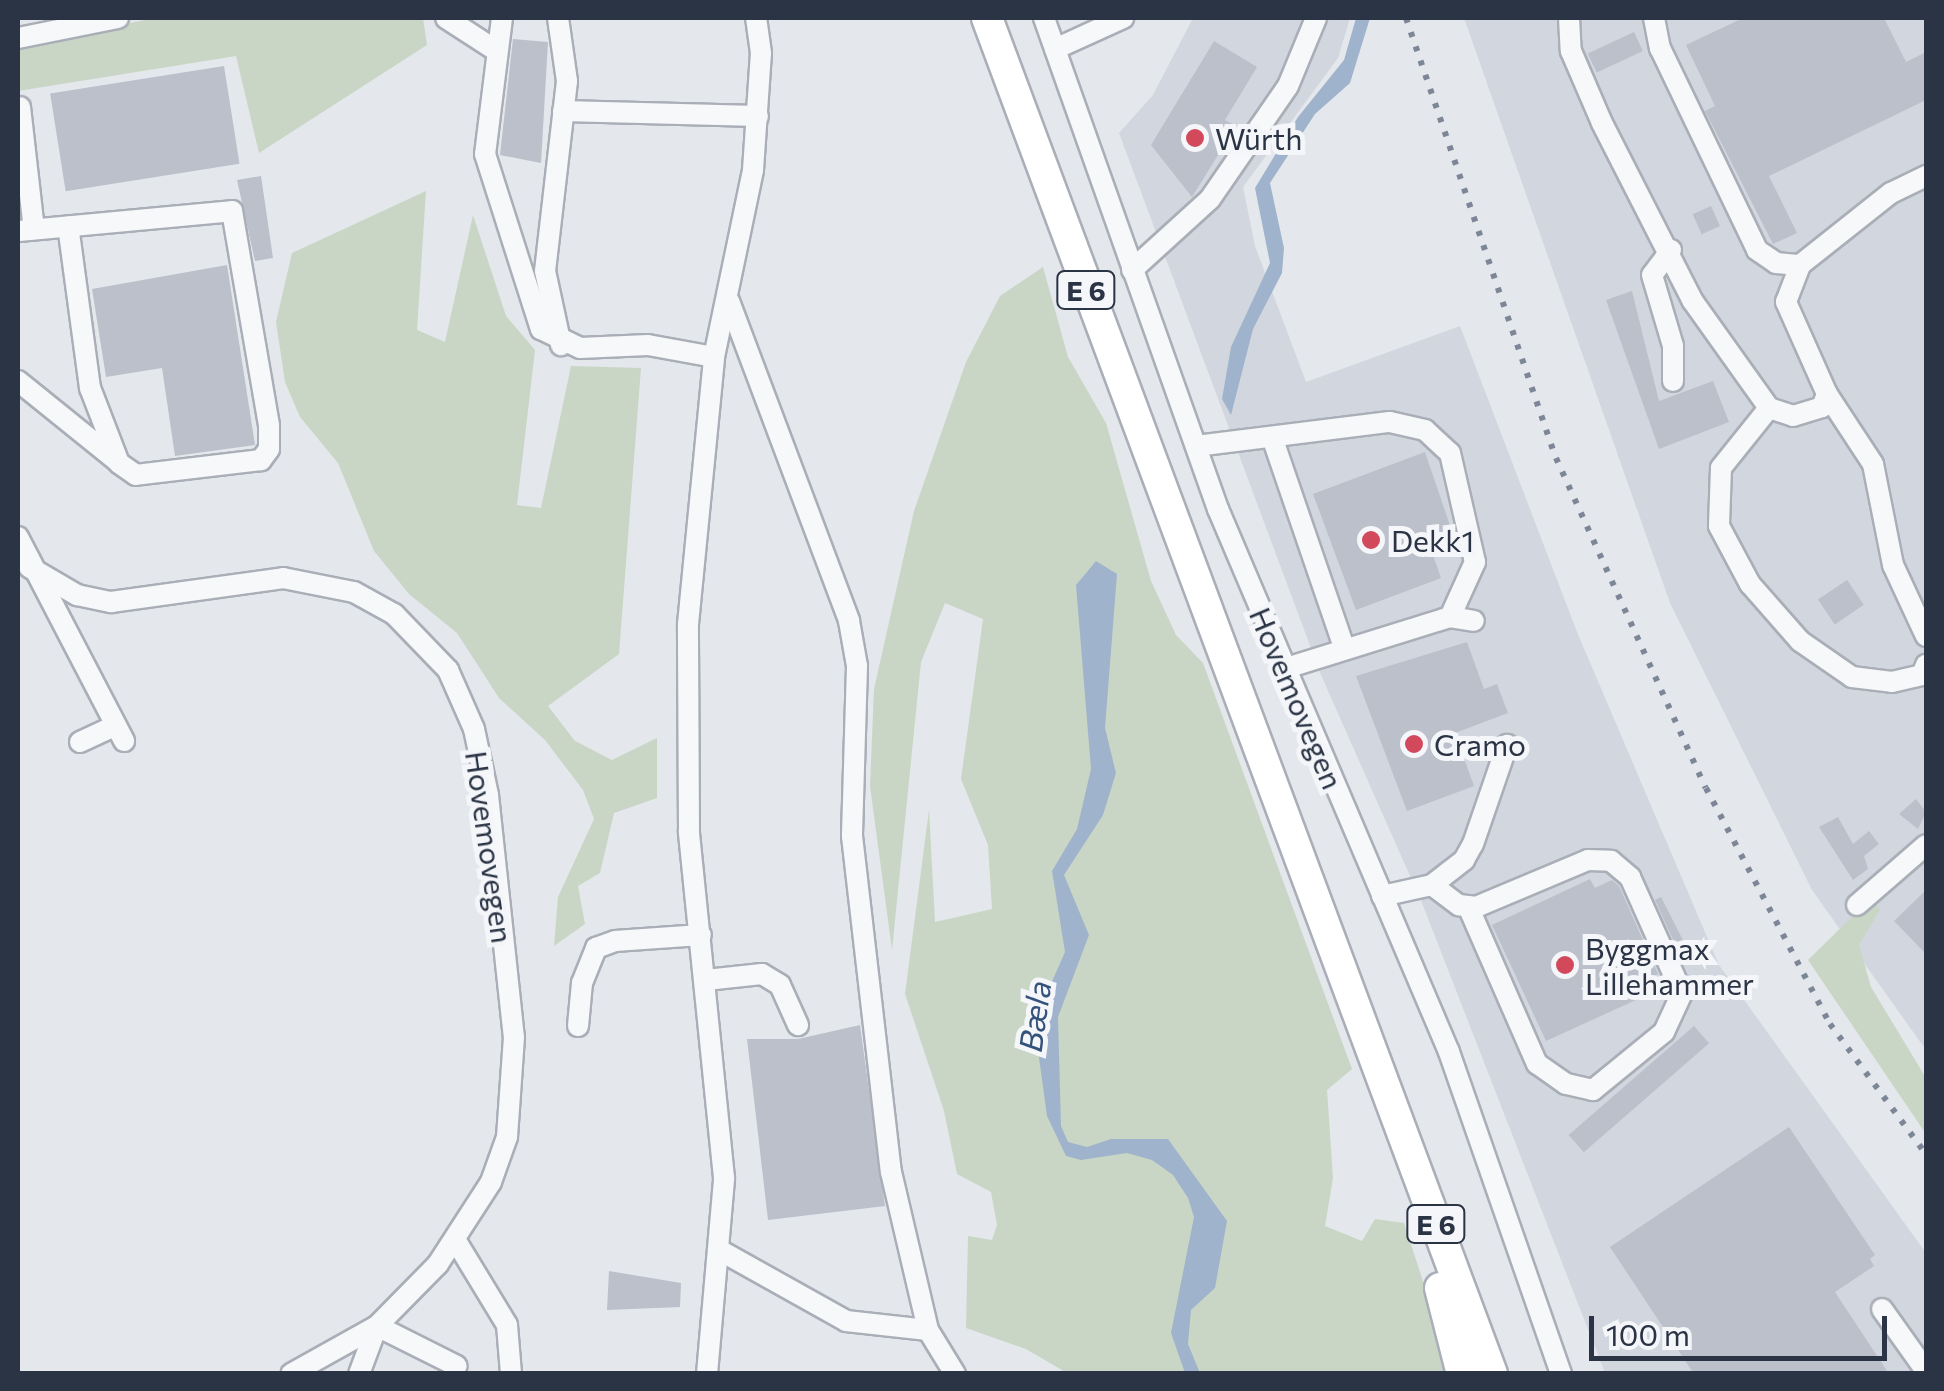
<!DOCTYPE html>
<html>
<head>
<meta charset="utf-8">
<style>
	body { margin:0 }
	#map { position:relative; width:1944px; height:1391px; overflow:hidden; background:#e4e7ec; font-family:Commissioner,sans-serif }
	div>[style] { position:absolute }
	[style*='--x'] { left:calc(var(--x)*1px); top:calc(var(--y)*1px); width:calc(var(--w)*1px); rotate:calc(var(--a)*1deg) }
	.built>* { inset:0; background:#d2d6de }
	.green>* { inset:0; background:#c9d6c5 }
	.water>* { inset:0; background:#9fb4cc }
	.building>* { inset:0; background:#bbc0ca; transform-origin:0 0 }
	.roads { filter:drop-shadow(2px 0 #a9aeb7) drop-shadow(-2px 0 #a9aeb7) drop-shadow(0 2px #a9aeb7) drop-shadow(0 -2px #a9aeb7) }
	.minor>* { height:20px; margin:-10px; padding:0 10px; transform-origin:10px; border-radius:10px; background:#f7f8fa }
	.highway>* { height:30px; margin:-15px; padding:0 15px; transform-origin:15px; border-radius:15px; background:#fff }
	.rail>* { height:6px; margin-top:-3px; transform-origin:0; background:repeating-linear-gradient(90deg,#7d8696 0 5px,transparent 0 15px) }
	.dots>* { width:28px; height:28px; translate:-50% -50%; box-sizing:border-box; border:5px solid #f4f6f9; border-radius:50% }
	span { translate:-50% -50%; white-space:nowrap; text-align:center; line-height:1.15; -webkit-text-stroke:10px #f4f6f9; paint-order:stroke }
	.shield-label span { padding:2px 8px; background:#f4f6f9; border:2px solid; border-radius:8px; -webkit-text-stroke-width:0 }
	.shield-label { font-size:28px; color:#2b3445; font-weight:700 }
	.poi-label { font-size:30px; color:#2b3445 }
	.left { translate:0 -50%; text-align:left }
	.street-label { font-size:30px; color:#2b3445 }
	.water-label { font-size:32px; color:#34527a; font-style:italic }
	.frame { position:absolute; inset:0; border:20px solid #2b3445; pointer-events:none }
	.scale { position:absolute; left:1589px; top:1316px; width:298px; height:45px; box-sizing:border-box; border:5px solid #2b3445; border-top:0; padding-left:12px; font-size:30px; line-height:35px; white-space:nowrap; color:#2b3445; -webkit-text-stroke:8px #f4f6f9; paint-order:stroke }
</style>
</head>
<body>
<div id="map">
	<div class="built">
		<i style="clip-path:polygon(1193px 18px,1350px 18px,1338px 58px,1243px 187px,1255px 246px,1306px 382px,1460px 326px,1577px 632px,1719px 965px,1926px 1253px,1926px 1373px,1605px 1373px,1422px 903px,1321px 675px,1119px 133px,1153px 95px)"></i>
		<i style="clip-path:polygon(1464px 18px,1926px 18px,1926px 1050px,1812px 890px,1670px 603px)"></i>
	</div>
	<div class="green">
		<i style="clip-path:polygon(154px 18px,423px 18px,427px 45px,259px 153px,236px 56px,18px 91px,18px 47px)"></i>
		<i style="clip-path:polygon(426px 191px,417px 330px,445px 342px,473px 215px,506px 316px,535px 350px,517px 505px,541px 508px,571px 366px,641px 368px,619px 654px,548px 706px,575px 741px,612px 760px,657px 738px,657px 798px,614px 813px,600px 873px,578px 886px,585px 924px,554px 946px,558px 897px,594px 819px,583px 790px,545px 740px,499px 698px,457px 633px,409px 594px,374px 551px,338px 463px,300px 417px,285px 382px,276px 322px,292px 253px)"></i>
		<i style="clip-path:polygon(1043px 267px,1068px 357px,1106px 423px,1151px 581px,1176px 635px,1203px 663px,1352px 1069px,1327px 1090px,1333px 1178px,1325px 1226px,1362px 1241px,1375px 1219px,1404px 1223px,1453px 1373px,1067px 1373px,1026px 1349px,966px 1328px,968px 1236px,992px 1240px,997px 1225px,991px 1192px,957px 1174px,944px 1111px,905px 994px,929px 810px,935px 922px,992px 909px,988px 845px,961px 779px,983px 619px,945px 603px,921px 662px,892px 950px,870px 786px,874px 689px,914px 511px,966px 362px,1000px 296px)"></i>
		<i style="clip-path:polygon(1871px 898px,1880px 910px,1859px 945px,1871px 987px,1926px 1078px,1926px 1134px,1808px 960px)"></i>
	</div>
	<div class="water">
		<i style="clip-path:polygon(1356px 18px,1370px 18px,1350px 83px,1315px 114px,1270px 183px,1284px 248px,1282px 273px,1253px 329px,1231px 415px,1222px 399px,1231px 347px,1270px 263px,1255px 188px,1298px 117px,1344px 60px)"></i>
		<i style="clip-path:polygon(1096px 561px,1117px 574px,1105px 728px,1116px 773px,1103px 815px,1064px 875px,1089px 935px,1058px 1017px,1061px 1126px,1068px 1142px,1087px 1147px,1111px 1139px,1168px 1139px,1227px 1221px,1215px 1288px,1191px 1310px,1188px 1344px,1200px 1373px,1185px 1373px,1171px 1333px,1194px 1217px,1188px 1198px,1173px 1175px,1152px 1160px,1127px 1153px,1081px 1160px,1066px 1156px,1047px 1116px,1037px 1043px,1043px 1002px,1065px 952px,1052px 871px,1077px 829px,1091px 769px,1076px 585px)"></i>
	</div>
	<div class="building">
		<i style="clip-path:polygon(1743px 18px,1884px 18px,1906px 62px,1926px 52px,1926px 100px,1769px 176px,1797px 233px,1773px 244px,1705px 111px,1715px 106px,1686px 45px)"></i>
		<i style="left:1634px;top:32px;width:21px;height:51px;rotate:65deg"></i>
		<i style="clip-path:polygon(513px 39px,548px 42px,541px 163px,500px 155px)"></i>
		<i style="clip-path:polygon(1214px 41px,1257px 67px,1225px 120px,1236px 126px,1192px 197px,1151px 145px)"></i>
		<i style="left:224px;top:66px;width:99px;height:176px;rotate:81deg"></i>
		<i style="clip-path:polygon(261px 176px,273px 258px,255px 261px,237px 180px)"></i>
		<i style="left:1711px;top:206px;width:22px;height:20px;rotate:66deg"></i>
		<i style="clip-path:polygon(227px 265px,255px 445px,175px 456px,162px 368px,106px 377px,92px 289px)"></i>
		<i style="clip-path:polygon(1632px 291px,1659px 401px,1713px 381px,1729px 422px,1659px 449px,1606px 300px)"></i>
		<i style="clip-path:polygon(1425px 452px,1457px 546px,1433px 555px,1441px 578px,1356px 610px,1313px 494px)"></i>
		<i style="left:1847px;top:580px;width:30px;height:35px;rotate:56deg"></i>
		<i style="clip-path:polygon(1467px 642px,1484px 689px,1497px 684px,1508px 713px,1455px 733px,1474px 786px,1407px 811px,1356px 676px)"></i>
		<i style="clip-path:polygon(1916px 799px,1926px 812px,1918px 829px,1899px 814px)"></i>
		<i style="clip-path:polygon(1838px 817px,1853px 844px,1869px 831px,1879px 844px,1864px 856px,1868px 869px,1853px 880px,1819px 827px)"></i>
		<i style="clip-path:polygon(1590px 879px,1595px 888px,1612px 880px,1619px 886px,1658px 974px,1642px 981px,1649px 994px,1546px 1041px,1492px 925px)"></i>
		<i style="clip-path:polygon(1926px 890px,1926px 954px,1894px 921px)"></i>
		<i style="clip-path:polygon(1661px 897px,1692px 958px,1683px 962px,1655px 900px)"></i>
		<i style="clip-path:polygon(860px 1025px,885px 1206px,768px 1220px,747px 1039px,798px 1039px)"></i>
		<i style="left:1694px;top:1026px;width:23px;height:166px;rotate:49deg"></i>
		<i style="clip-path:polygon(1789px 1127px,1875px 1255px,1870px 1259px,1874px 1266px,1835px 1292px,1889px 1374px,1694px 1374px,1610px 1247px)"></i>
		<i style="clip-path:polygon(609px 1271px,681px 1283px,680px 1307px,607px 1310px)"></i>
	</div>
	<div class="roads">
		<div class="minor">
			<i style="--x:446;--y:18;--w:59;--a:33.1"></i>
			<i style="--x:502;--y:18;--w:137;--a:97.1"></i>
			<i style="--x:485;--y:154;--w:184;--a:72.3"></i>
			<i style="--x:541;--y:329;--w:43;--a:26"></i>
			<i style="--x:580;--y:348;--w:68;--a:-2.5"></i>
			<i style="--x:648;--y:345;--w:67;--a:10.3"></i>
			<i style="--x:558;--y:18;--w:64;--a:81.9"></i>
			<i style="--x:567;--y:81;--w:191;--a:96.6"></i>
			<i style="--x:545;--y:271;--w:76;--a:77.8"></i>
			<i style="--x:1044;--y:18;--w:521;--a:70.49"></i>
			<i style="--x:1218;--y:509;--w:590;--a:66.95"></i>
			<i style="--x:1449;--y:1052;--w:341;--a:70.8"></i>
			<i style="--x:1569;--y:18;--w:33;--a:87"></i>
			<i style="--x:1571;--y:51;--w:78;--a:66.7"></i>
			<i style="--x:1602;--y:123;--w:199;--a:63"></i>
			<i style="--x:1692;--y:300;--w:133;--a:54.5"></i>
			<i style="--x:1769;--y:408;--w:25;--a:18"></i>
			<i style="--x:1793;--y:416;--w:30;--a:-17"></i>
			<i style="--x:1822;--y:407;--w:14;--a:-69"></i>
			<i style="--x:1827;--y:394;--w:101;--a:-114"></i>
			<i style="--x:1786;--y:302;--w:40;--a:-69"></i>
			<i style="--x:1800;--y:265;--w:116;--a:-38.4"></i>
			<i style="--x:1891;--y:193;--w:39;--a:-26"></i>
			<i style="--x:1654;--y:18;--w:31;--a:79"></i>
			<i style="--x:1660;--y:48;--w:224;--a:64.3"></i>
			<i style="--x:1757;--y:250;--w:23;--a:34"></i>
			<i style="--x:1776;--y:263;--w:24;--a:5"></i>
			<i style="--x:18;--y:38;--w:102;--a:-11.3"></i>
			<i style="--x:1055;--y:49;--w:75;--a:-24.5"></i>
			<i style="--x:20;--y:107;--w:123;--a:83.5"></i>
			<i style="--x:563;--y:111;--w:195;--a:1.5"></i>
			<i style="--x:18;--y:231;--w:215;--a:-5.3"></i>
			<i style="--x:232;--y:211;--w:218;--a:80.2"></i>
			<i style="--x:269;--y:426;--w:23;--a:90"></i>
			<i style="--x:269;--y:449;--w:14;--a:126"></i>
			<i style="--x:261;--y:460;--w:126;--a:173.2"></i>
			<i style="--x:136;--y:475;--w:21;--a:-145"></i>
			<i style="--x:119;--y:463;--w:80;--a:-111.1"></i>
			<i style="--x:90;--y:388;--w:163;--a:-97.7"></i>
			<i style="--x:1671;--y:250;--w:31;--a:127"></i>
			<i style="--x:1652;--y:275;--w:74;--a:73.5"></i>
			<i style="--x:1673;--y:346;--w:35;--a:90"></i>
			<i style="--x:1132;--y:270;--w:105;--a:-42.3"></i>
			<i style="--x:1210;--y:199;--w:137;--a:-55.4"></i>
			<i style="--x:1288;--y:86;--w:74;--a:-67.6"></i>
			<i style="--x:729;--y:301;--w:342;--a:69.4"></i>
			<i style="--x:849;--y:621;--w:46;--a:79.9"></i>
			<i style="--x:857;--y:666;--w:170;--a:91.7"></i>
			<i style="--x:852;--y:836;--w:338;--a:83.4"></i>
			<i style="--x:891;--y:1172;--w:162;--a:76.8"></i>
			<i style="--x:928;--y:1330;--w:52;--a:58.5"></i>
			<i style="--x:18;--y:381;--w:127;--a:38.9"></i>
			<i style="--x:1827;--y:394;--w:84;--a:56.7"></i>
			<i style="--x:1873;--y:464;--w:103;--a:78.8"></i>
			<i style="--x:1893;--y:565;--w:78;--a:65.1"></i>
			<i style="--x:1769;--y:408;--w:77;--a:128.7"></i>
			<i style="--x:1721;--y:468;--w:58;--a:92"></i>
			<i style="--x:1719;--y:526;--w:66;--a:61.9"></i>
			<i style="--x:1750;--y:584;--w:76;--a:48.7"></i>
			<i style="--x:1800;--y:641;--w:63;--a:34.7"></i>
			<i style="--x:1852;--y:677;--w:40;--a:7.1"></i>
			<i style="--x:1892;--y:682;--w:31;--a:-13"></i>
			<i style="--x:1922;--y:675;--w:11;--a:-68"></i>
			<i style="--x:1272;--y:437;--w:222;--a:71.1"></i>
			<i style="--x:1196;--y:446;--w:195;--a:-7.1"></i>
			<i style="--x:1390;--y:422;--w:36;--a:13"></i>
			<i style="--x:1425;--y:430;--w:34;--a:43"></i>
			<i style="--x:1450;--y:453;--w:112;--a:77.1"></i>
			<i style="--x:1475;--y:562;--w:60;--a:114.4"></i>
			<i style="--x:18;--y:537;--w:230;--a:62.5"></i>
			<i style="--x:29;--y:567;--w:56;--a:30.3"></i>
			<i style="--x:77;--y:595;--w:35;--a:12"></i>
			<i style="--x:111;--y:602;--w:174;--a:-7.9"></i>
			<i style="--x:283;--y:578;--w:72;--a:11.2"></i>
			<i style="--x:354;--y:592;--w:46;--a:28.8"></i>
			<i style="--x:394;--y:614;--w:78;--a:46"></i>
			<i style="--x:448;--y:670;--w:64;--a:66.2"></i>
			<i style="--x:474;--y:729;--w:67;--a:78"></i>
			<i style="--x:488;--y:795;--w:243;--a:83.9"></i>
			<i style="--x:514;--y:1037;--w:100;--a:94"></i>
			<i style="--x:507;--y:1137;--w:48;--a:109.6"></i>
			<i style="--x:491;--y:1182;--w:98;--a:122.9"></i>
			<i style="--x:438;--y:1264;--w:87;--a:134.5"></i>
			<i style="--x:377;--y:1326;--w:98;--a:150.8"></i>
			<i style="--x:1283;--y:669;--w:175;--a:-17.3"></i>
			<i style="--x:1450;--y:617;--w:24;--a:9"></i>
			<i style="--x:80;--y:742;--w:38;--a:-25"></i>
			<i style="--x:1432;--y:885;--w:41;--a:-38"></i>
			<i style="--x:1464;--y:860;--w:18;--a:-61"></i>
			<i style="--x:1473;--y:844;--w:105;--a:-71"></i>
			<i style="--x:1382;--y:896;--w:51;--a:-12.4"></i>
			<i style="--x:1432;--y:885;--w:34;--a:37"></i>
			<i style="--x:1459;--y:905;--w:9;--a:6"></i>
			<i style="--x:1468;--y:906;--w:8;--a:7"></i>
			<i style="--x:1476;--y:907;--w:121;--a:-22.8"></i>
			<i style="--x:1588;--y:860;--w:23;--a:2"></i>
			<i style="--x:1611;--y:861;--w:25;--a:40"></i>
			<i style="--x:1630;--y:877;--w:127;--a:65.9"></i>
			<i style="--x:1682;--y:993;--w:43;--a:114.8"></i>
			<i style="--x:1664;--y:1032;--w:92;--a:140.8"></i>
			<i style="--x:1593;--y:1090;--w:28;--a:-167"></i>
			<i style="--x:1566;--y:1084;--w:35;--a:-145"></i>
			<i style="--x:1537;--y:1064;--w:172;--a:-113.6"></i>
			<i style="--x:1857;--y:905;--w:91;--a:-41"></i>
			<i style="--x:706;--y:980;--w:56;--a:-6.1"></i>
			<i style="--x:762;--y:974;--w:21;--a:31"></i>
			<i style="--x:780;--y:985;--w:44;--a:65.8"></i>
			<i style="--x:578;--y:1026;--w:43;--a:-84.7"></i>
			<i style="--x:582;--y:983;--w:38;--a:-68"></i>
			<i style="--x:596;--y:948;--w:20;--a:-20"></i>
			<i style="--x:615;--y:941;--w:86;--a:-4"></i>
			<i style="--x:456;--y:1241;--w:98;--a:58.7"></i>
			<i style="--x:507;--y:1325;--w:49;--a:85.3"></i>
			<i style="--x:721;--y:1251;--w:143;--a:29.2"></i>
			<i style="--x:846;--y:1321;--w:82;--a:6.3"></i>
			<i style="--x:1882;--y:1309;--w:76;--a:54.6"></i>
			<i style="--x:377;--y:1326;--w:89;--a:26.6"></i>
			<i style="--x:359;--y:1374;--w:51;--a:-69.4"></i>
			<i style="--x:707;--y:1374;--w:197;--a:-85"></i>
			<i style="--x:724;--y:1178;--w:349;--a:-95.8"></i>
			<i style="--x:689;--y:831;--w:207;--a:-90.3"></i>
			<i style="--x:688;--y:624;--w:268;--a:-84.4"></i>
			<i style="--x:714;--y:357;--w:191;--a:-78.2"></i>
			<i style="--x:753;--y:170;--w:117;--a:-86.1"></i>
			<i style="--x:761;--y:53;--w:35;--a:-98"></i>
		</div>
		<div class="highway">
			<i style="--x:987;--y:18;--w:1447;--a:69.57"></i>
			<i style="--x:1440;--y:1288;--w:89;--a:75.7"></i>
		</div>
	</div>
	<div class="rail">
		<i style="--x:1406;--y:18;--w:465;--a:71.2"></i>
		<i style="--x:1556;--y:458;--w:362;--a:65.6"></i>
		<i style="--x:1706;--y:788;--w:267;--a:62.3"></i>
		<i style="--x:1830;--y:1024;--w:162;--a:53.6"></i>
	</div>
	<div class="dots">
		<i style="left:1195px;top:138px;background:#d1495b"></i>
		<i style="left:1371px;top:540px;background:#d1495b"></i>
		<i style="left:1414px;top:744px;background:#d1495b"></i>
		<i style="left:1565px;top:965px;background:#d1495b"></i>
	</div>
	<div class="shield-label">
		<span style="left:1086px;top:290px">E 6</span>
		<span style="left:1436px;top:1224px">E 6</span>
	</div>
	<div class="poi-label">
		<span class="left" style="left:1215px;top:138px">Würth</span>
		<span class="left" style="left:1391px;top:540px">Dekk1</span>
		<span class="left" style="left:1434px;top:744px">Cramo</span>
		<span class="left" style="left:1585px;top:965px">Byggmax<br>Lillehammer</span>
	</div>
	<div class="street-label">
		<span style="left:1297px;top:698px;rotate:67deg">Hovemovegen</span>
		<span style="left:490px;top:847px;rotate:82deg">Hovemovegen</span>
	</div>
	<div class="water-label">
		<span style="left:1034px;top:1016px;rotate:-82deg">Bæla</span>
	</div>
	<div class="frame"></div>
	<div class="scale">100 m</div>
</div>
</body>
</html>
